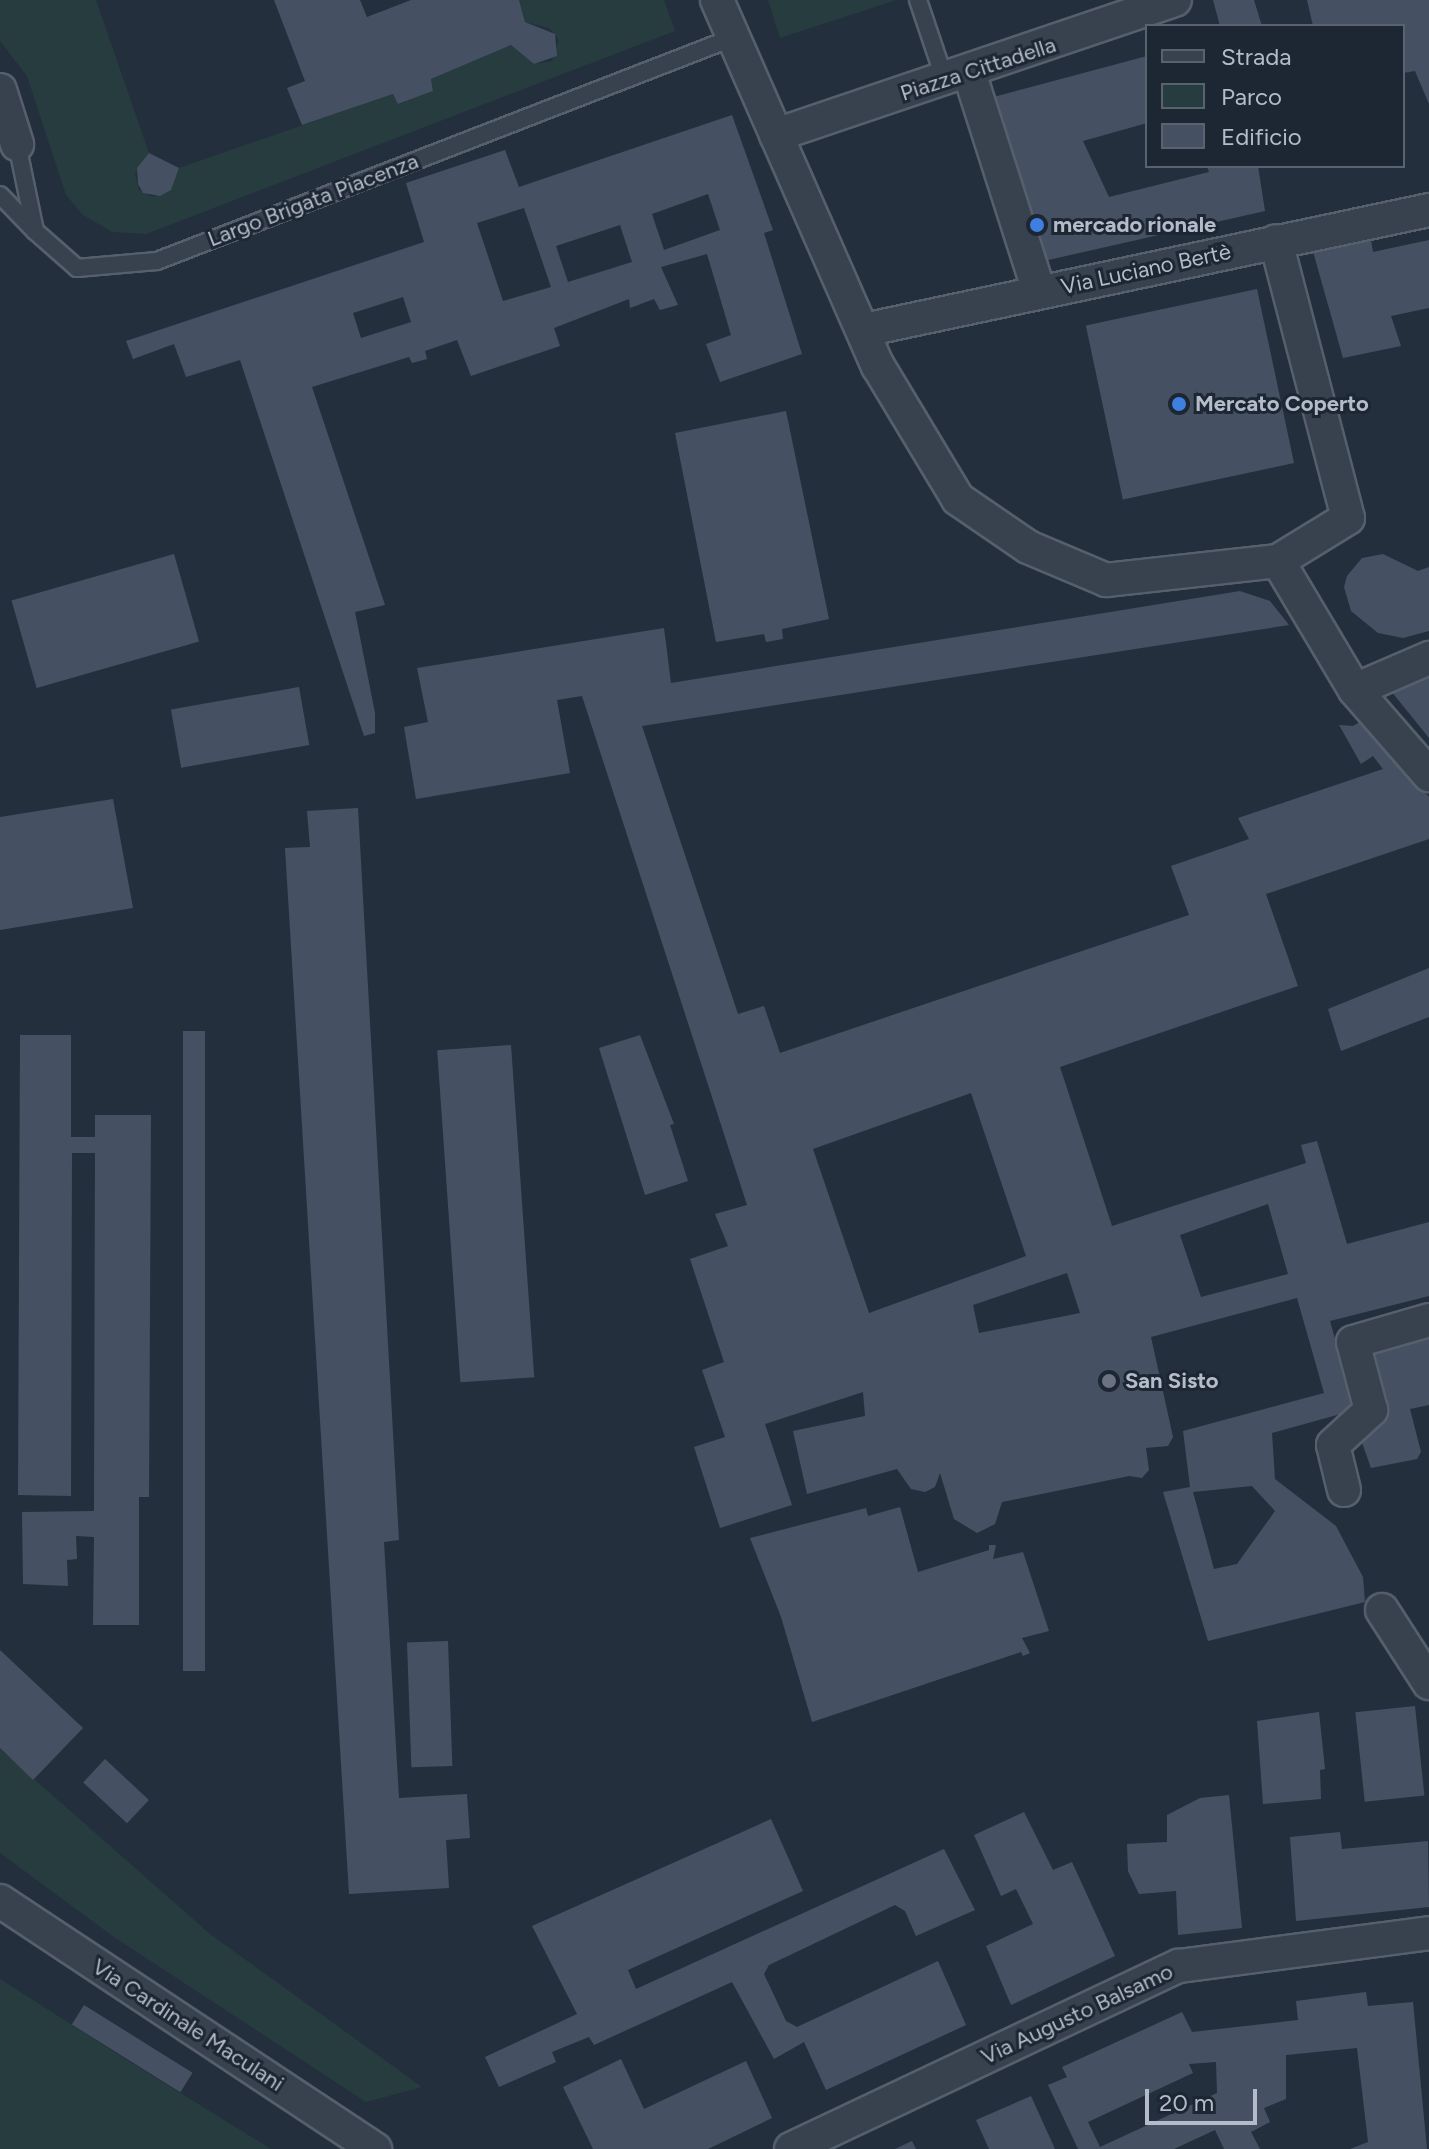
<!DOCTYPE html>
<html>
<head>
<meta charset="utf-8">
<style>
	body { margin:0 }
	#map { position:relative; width:1429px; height:2149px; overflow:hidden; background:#242f3e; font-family:Figtree,sans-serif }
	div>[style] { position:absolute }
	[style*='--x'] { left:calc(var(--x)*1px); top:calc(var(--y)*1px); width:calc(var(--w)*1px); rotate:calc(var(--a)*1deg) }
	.green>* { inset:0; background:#263c3f }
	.building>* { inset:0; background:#455162; transform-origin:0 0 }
	.roads { filter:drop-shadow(2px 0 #565f6c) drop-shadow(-2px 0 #565f6c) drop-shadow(0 2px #565f6c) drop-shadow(0 -2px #565f6c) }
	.lane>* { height:16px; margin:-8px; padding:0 8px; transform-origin:8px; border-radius:8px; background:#38414e }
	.street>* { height:32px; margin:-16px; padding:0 16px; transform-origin:16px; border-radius:16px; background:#38414e }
	.dots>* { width:22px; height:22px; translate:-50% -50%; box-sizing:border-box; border:4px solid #1d2633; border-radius:50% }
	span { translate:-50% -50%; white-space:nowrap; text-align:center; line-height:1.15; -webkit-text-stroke:6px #1d2633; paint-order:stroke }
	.street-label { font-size:22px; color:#b4bcc9 }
	.poi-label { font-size:22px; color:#b4bcc9; font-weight:700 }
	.left { translate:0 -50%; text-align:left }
	.legend { position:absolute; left:1145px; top:24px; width:260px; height:144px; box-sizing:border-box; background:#1d2633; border:2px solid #59626f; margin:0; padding:10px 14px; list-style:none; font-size:24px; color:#b4bcc9 }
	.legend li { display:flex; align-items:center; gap:16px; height:40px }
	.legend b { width:40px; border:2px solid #59626f }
	.scale { position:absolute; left:1145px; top:2089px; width:112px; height:36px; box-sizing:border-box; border:4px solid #b4bcc9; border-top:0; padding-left:10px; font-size:24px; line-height:28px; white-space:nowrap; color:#b4bcc9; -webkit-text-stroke:6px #1d2633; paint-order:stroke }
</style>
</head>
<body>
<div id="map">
	<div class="green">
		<i style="clip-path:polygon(0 0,96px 0,149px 153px,135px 174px,139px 190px,153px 197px,171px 190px,179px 168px,393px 94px,399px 104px,433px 91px,431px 79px,511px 45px,534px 64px,552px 61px,559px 40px,549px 28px,525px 22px,519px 0,664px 0,675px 31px,146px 234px,112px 232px,83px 215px,66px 195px,27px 76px,0 41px)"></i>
		<i style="clip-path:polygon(768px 0,893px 0,893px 1px,780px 38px)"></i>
		<i style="clip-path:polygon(0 1749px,210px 1934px,422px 2087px,366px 2102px,114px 1937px,0 1853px)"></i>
		<i style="clip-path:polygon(0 1979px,124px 2058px,271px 2149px,0 2149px)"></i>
	</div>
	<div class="building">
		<i style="clip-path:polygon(274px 0,360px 0,367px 17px,411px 0,519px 0,525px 22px,555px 34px,557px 56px,534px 64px,511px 45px,431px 79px,433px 91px,398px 104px,393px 94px,302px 125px,287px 88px,305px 81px)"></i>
		<i style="clip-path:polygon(1213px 0,1254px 0,1262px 26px,1220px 26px)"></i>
		<i style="clip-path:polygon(1307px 0,1429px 0,1429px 104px,1415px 71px,1403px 73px,1403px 26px,1313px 26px)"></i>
		<i style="clip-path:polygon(1147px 56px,1147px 123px,1083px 141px,1109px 197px,1209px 172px,1207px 166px,1258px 166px,1265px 211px,1035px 263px,982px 100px)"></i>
		<i style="clip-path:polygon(evenodd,732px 115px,773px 230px,764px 233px,802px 354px,720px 382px,706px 344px,731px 335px,707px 254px,661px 267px,678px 305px,660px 310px,654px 299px,630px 308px,629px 299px,554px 328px,560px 346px,471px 376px,457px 340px,425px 351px,427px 359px,412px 363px,409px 357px,312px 387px,385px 605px,355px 612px,375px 713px,375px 733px,364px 736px,240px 360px,186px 377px,174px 344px,133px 359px,126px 341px,424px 242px,406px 183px,505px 150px,519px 187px,732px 115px,708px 194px,720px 230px,664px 250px,652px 214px,708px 194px,732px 115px,524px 208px,551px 287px,503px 301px,477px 223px,524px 208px,732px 115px,620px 225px,632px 262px,568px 282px,556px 246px,620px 225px,732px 115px,403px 297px,411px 322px,361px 338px,353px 313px,403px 297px)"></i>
		<i style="clip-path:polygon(149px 153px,179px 168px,171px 190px,160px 196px,143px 193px,138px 184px,137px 168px)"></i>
		<i style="clip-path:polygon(1370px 234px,1373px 252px,1429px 240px,1429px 308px,1391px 316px,1401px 346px,1343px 358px,1312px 248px)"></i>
		<i style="left:1257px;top:289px;width:178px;height:175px;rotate:78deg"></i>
		<i style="clip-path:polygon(786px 411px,829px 619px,782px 629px,783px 639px,766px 642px,764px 634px,716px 642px,675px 433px)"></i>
		<i style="left:174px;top:554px;width:91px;height:169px;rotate:74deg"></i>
		<i style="clip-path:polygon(1383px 554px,1418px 571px,1429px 567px,1429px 631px,1403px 638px,1378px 633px,1351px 611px,1344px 587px,1347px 576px,1362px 558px)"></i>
		<i style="clip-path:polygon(evenodd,1240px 591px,1270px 601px,1289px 625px,642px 726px,738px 1014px,764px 1006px,780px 1053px,1189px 915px,1171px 866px,1249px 839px,1238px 818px,1383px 769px,1373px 756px,1361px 764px,1339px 725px,1353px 726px,1367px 718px,1429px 797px,1429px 839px,1266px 894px,1298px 986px,1060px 1067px,1112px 1226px,1306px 1163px,1301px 1145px,1317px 1141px,1347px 1244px,1429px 1222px,1429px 1296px,1330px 1321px,1355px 1410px,1272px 1433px,1275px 1479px,1336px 1526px,1363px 1577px,1365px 1602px,1208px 1641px,1163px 1492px,1190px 1487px,1183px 1431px,1324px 1393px,1297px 1298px,1151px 1337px,1173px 1437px,1168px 1446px,1146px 1448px,1149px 1470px,1142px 1478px,1129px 1476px,1002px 1502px,995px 1524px,977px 1533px,954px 1519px,940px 1473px,935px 1487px,925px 1492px,911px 1489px,897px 1469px,807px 1494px,793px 1431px,865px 1416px,863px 1392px,765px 1424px,792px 1505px,720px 1528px,694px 1447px,725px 1437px,702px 1370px,724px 1362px,690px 1259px,728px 1246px,715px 1214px,747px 1205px,582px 696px,557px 700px,570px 773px,416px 799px,404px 727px,428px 722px,417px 668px,664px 628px,671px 683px,1240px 591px,971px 1093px,1026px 1256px,869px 1313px,813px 1149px,971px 1093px,1240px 591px,1268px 1204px,1288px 1274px,1201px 1297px,1180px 1235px,1268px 1204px,1240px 591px,1067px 1273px,1080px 1313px,979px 1333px,973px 1305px,1067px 1273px,1240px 591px,1252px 1486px,1275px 1511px,1237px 1564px,1214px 1569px,1193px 1492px,1252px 1486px)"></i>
		<i style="clip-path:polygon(1429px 674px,1429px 738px,1391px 691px)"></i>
		<i style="left:299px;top:687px;width:59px;height:130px;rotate:80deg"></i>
		<i style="clip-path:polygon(113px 799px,133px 908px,0 930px,0 817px)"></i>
		<i style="clip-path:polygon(358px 808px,399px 1540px,384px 1542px,399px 1798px,467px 1794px,470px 1838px,446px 1840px,449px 1888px,349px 1894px,285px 848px,310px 847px,307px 811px)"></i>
		<i style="clip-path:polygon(1429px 968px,1429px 1017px,1341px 1051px,1328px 1009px)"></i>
		<i style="left:183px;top:1031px;width:22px;height:640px"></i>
		<i style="clip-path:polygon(20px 1035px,71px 1035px,71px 1137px,95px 1137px,95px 1115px,151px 1115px,149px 1497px,139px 1497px,139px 1625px,93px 1625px,94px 1537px,76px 1536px,77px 1559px,67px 1560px,68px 1586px,23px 1584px,22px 1512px,94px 1511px,95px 1153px,72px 1153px,71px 1496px,18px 1495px)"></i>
		<i style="clip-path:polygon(640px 1035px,674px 1124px,670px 1125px,688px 1181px,645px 1195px,599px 1048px)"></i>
		<i style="left:511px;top:1045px;width:333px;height:74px;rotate:86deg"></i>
		<i style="clip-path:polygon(1429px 1333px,1429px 1405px,1410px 1409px,1421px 1452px,1417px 1459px,1371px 1468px,1360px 1437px,1385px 1419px,1369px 1349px)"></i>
		<i style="clip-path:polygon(900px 1507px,918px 1572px,989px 1550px,989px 1545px,996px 1545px,993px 1559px,1023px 1552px,1049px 1631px,1022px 1638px,1030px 1653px,1023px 1656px,1021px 1652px,812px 1722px,781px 1617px,750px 1538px,866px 1508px,868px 1516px)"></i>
		<i style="left:448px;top:1641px;width:125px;height:41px;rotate:88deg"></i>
		<i style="clip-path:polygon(0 1650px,83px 1728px,33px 1780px,0 1748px)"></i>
		<i style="left:1415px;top:1706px;width:90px;height:60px;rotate:84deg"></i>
		<i style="clip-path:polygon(1319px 1712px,1325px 1769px,1320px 1770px,1321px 1799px,1263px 1804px,1257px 1721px)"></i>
		<i style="left:105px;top:1759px;width:60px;height:32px;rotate:43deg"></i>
		<i style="clip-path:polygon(1229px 1795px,1242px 1928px,1178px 1935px,1176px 1891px,1139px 1894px,1128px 1871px,1127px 1844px,1167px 1842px,1167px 1815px,1200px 1798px)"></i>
		<i style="clip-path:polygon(1024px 1812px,1053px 1870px,1072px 1862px,1115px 1956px,1011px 2005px,986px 1946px,1033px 1924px,1016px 1889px,1001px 1896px,974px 1835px)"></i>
		<i style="clip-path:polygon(771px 1819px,803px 1891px,628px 1970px,636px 1989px,944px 1849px,975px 1910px,916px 1936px,905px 1911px,895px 1905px,769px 1965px,764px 1974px,786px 2021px,797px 2027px,938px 1961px,966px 2025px,826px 2090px,804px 2042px,774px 2059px,732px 1982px,594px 2045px,589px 2037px,552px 2052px,556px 2062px,499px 2087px,485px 2057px,577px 2014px,532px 1926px)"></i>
		<i style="clip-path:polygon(1340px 1832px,1342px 1849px,1428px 1841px,1429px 1907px,1296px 1921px,1290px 1837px)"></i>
		<i style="clip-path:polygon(evenodd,1366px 1992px,1368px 2006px,1413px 2002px,1427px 2149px,1350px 2149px,1368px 2142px,1357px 2048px,1286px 2055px,1286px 2099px,1264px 2108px,1270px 2122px,1251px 2132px,1260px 2149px,1224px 2149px,1215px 2130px,1174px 2149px,1078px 2149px,1048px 2085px,1067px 2077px,1062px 2067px,1182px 2012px,1192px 2032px,1298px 2020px,1296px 2001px,1366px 1992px,1216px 2062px,1217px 2093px,1100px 2147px,1088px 2122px,1193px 2073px,1189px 2064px,1216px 2062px)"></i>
		<i style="left:84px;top:2005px;width:128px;height:23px;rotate:32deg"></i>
		<i style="clip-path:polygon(621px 2059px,644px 2109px,746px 2061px,772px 2118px,708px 2149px,593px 2149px,563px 2087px)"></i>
		<i style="clip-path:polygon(1031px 2096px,1055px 2149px,989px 2149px,976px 2120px)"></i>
		<i style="clip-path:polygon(912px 2141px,916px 2149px,895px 2149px)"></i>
	</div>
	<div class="roads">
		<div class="lane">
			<i style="--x:918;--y:0;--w:84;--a:71.4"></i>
			<i style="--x:17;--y:144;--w:89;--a:78.3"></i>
			<i style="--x:35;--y:231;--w:56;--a:41.4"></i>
			<i style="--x:77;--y:268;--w:80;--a:-5"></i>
			<i style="--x:157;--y:261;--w:617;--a:-21.2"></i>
			<i style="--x:0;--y:195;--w:49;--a:45.8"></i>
		</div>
		<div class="street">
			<i style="--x:717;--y:0;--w:400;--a:66.3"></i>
			<i style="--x:878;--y:366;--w:155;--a:59"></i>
			<i style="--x:958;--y:499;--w:85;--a:34.4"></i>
			<i style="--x:1028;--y:547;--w:85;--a:22.9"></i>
			<i style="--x:1106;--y:580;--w:173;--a:-6.3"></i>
			<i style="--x:1278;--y:561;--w:82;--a:-31.6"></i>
			<i style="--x:1348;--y:518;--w:286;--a:-104.6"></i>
			<i style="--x:969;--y:72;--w:231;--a:72.3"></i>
			<i style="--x:0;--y:90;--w:57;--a:72.5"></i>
			<i style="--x:776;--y:135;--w:421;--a:-18.7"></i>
			<i style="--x:864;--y:330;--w:578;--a:-11.99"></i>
			<i style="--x:1278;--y:561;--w:150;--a:59.2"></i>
			<i style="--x:1355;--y:690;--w:113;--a:49"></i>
			<i style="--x:1355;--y:690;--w:81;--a:-23.4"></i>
			<i style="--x:1344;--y:1490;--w:46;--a:-103.7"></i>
			<i style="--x:1333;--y:1445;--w:52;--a:-42.6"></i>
			<i style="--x:1371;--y:1410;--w:70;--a:-104.8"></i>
			<i style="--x:1353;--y:1342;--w:79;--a:-16.1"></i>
			<i style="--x:1382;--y:1610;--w:87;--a:57.2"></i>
			<i style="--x:0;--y:1901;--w:450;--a:33.5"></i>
			<i style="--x:791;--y:2149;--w:429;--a:-25.3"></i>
			<i style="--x:1179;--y:1966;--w:252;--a:-7.5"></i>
		</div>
	</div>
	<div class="dots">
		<i style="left:1037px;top:225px;background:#3f7fe0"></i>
		<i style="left:1179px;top:404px;background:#3f7fe0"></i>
		<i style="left:1109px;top:1381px;background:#6b7280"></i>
	</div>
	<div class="street-label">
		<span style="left:978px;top:69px;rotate:-18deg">Piazza Cittadella</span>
		<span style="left:313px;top:200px;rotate:-21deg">Largo Brigata Piacenza</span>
		<span style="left:1146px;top:269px;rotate:-12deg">Via Luciano Bertè</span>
		<span style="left:1077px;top:2014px;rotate:-25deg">Via Augusto Balsamo</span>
		<span style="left:188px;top:2025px;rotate:33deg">Via Cardinale Maculani</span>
	</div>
	<div class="poi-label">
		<span class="left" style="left:1053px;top:225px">mercado rionale</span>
		<span class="left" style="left:1195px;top:404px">Mercato Coperto</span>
		<span class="left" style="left:1125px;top:1381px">San Sisto</span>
	</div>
	<ul class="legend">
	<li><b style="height:10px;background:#38414e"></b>Strada</li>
	<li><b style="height:22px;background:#263c3f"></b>Parco</li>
	<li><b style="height:22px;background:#455162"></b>Edificio</li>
	</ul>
	<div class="scale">20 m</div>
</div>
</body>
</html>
